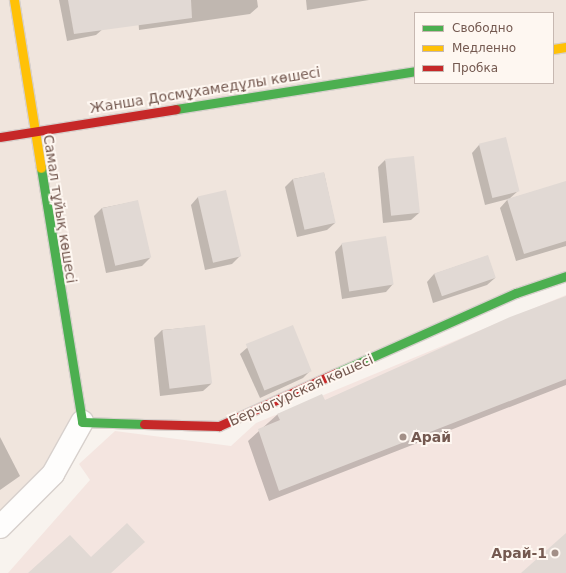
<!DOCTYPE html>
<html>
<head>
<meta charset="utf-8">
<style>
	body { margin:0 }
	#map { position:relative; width:566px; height:573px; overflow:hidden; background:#f8f3ee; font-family:"DejaVu Sans",sans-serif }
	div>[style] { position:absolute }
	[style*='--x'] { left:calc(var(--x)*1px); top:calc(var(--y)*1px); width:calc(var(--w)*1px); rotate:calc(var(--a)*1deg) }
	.residential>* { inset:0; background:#f0e5dd }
	.commercial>* { inset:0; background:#f4e5e0 }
	.shadow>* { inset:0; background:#0003 }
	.building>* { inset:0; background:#e1d9d4; transform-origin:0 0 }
	.roads { filter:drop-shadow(1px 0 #d7d0cc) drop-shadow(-1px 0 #d7d0cc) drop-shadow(0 1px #d7d0cc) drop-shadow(0 -1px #d7d0cc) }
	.street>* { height:22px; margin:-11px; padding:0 11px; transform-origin:11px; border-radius:11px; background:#fefdfc }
	.fast>* { height:9px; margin:-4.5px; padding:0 4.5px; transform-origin:4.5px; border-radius:4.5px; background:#4caf50 }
	.slow>* { height:9px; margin:-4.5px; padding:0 4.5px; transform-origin:4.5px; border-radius:4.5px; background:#ffc107 }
	.jam>* { height:9px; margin:-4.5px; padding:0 4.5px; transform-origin:4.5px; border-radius:4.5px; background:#c62828 }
	.dots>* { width:11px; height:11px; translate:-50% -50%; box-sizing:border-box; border:2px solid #fef7f1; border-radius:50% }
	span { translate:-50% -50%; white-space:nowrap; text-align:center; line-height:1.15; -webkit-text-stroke:4px #fef7f1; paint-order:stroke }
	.street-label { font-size:14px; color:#745950 }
	.poi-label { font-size:14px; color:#745950; font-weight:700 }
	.left { translate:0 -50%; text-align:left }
	.right { translate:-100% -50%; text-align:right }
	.legend { position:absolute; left:414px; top:12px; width:140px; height:72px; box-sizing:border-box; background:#fef7f1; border:1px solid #c7b8b1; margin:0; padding:5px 7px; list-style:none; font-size:12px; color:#745950 }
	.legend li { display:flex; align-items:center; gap:8px; height:20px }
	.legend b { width:20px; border:1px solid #c7b8b1 }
</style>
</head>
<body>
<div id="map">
	<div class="residential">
		<i style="clip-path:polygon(evenodd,0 0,566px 0,566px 276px,219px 426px,82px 422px,0 527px,0 0,415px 13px,553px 13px,553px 83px,415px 83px,415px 13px)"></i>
	</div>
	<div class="commercial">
		<i style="clip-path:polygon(566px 295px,566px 573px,8px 573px,90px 480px,79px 464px,115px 431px,231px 446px,256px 423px)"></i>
	</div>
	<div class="shadow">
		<i style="clip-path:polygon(59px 0,98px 0,104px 28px,96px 35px,67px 41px)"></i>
		<i style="clip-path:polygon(137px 0,257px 0,258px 7px,250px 14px,139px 30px)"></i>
		<i style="clip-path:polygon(306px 0,369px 0,307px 10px)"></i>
		<i style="clip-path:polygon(505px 139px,518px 191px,509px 199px,566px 182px,566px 246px,516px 261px,500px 208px,508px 199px,485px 205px,472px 153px,479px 145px)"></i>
		<i style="clip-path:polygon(385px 160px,419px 213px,411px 220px,383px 223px,378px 167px)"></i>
		<i style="clip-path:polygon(324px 173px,335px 223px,327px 230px,297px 237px,285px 187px,293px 179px)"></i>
		<i style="clip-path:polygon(198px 197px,240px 256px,232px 264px,205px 270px,191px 205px)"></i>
		<i style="clip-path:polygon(137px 201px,150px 258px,142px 266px,106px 273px,94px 216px,102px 208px)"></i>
		<i style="clip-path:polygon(342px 244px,393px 284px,386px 292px,342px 299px,335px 252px)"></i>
		<i style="clip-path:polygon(487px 256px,495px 278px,487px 285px,433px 303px,427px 282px,434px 274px)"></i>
		<i style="clip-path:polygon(566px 297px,566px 385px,269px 501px,248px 441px,278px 414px,324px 401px)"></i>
		<i style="clip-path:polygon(204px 326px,211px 384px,203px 391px,160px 396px,154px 338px,162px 330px)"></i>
		<i style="clip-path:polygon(248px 347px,311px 370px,303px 378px,260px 398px,240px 354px)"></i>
		<i style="clip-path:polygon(0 437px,20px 476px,0 490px)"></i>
	</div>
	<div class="building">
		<i style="clip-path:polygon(68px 0,191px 0,192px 18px,74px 34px)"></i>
		<i style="left:506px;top:137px;width:56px;height:28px;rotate:76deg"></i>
		<i style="left:414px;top:156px;width:57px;height:29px;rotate:84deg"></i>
		<i style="left:324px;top:172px;width:52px;height:32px;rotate:77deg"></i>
		<i style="clip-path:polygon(566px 181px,566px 241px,524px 254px,507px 199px)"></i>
		<i style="left:226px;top:190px;width:68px;height:29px;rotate:77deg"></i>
		<i style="left:138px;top:200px;width:59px;height:37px;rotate:77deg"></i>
		<i style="left:386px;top:236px;width:49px;height:45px;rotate:81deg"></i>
		<i style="left:488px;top:255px;width:24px;height:57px;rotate:71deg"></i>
		<i style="clip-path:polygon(566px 296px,566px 379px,279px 491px,258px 429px,280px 420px,277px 414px,322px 394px,325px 400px,510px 317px)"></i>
		<i style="left:205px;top:325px;width:59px;height:43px;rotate:83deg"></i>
		<i style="left:293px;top:325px;width:50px;height:51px;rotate:68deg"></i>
		<i style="clip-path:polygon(127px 523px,145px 542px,111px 573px,28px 573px,70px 535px,91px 557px)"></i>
		<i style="clip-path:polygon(566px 533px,566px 573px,521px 573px)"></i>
	</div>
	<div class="roads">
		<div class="street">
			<i style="--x:0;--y:527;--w:75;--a:-45"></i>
			<i style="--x:53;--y:474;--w:60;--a:-60.9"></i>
		</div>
		<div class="fast">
			<i style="--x:176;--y:109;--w:242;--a:-9"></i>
			<i style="--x:41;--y:168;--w:257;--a:80.8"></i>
			<i style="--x:82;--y:422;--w:62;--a:1.8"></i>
			<i style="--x:336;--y:373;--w:197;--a:-24"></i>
			<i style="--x:516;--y:293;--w:53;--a:-18.8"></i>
		</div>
		<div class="slow">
			<i style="--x:14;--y:0;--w:170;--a:80.9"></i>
			<i style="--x:553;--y:49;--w:13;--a:-9"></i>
		</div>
		<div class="jam">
			<i style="--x:0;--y:137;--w:178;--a:-9"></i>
			<i style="--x:144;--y:424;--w:75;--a:1.5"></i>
			<i style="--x:219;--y:426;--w:128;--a:-24.4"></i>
		</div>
	</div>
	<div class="dots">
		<i style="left:403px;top:437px;background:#a28f87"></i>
		<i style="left:555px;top:553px;background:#a28f87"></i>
	</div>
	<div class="street-label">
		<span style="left:205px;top:90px;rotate:-9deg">Жанша Досмұхамедұлы көшесі</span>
		<span style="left:60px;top:209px;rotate:81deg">Самал тұйық көшесі</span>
		<span style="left:301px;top:390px;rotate:-24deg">Берчогурская көшесі</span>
	</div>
	<div class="poi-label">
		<span class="left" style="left:411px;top:437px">Арай</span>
		<span class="right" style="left:547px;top:553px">Арай-1</span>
	</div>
	<ul class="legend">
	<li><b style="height:5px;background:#4caf50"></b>Свободно</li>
	<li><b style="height:5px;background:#ffc107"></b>Медленно</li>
	<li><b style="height:5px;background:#c62828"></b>Пробка</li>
	</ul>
</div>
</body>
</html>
